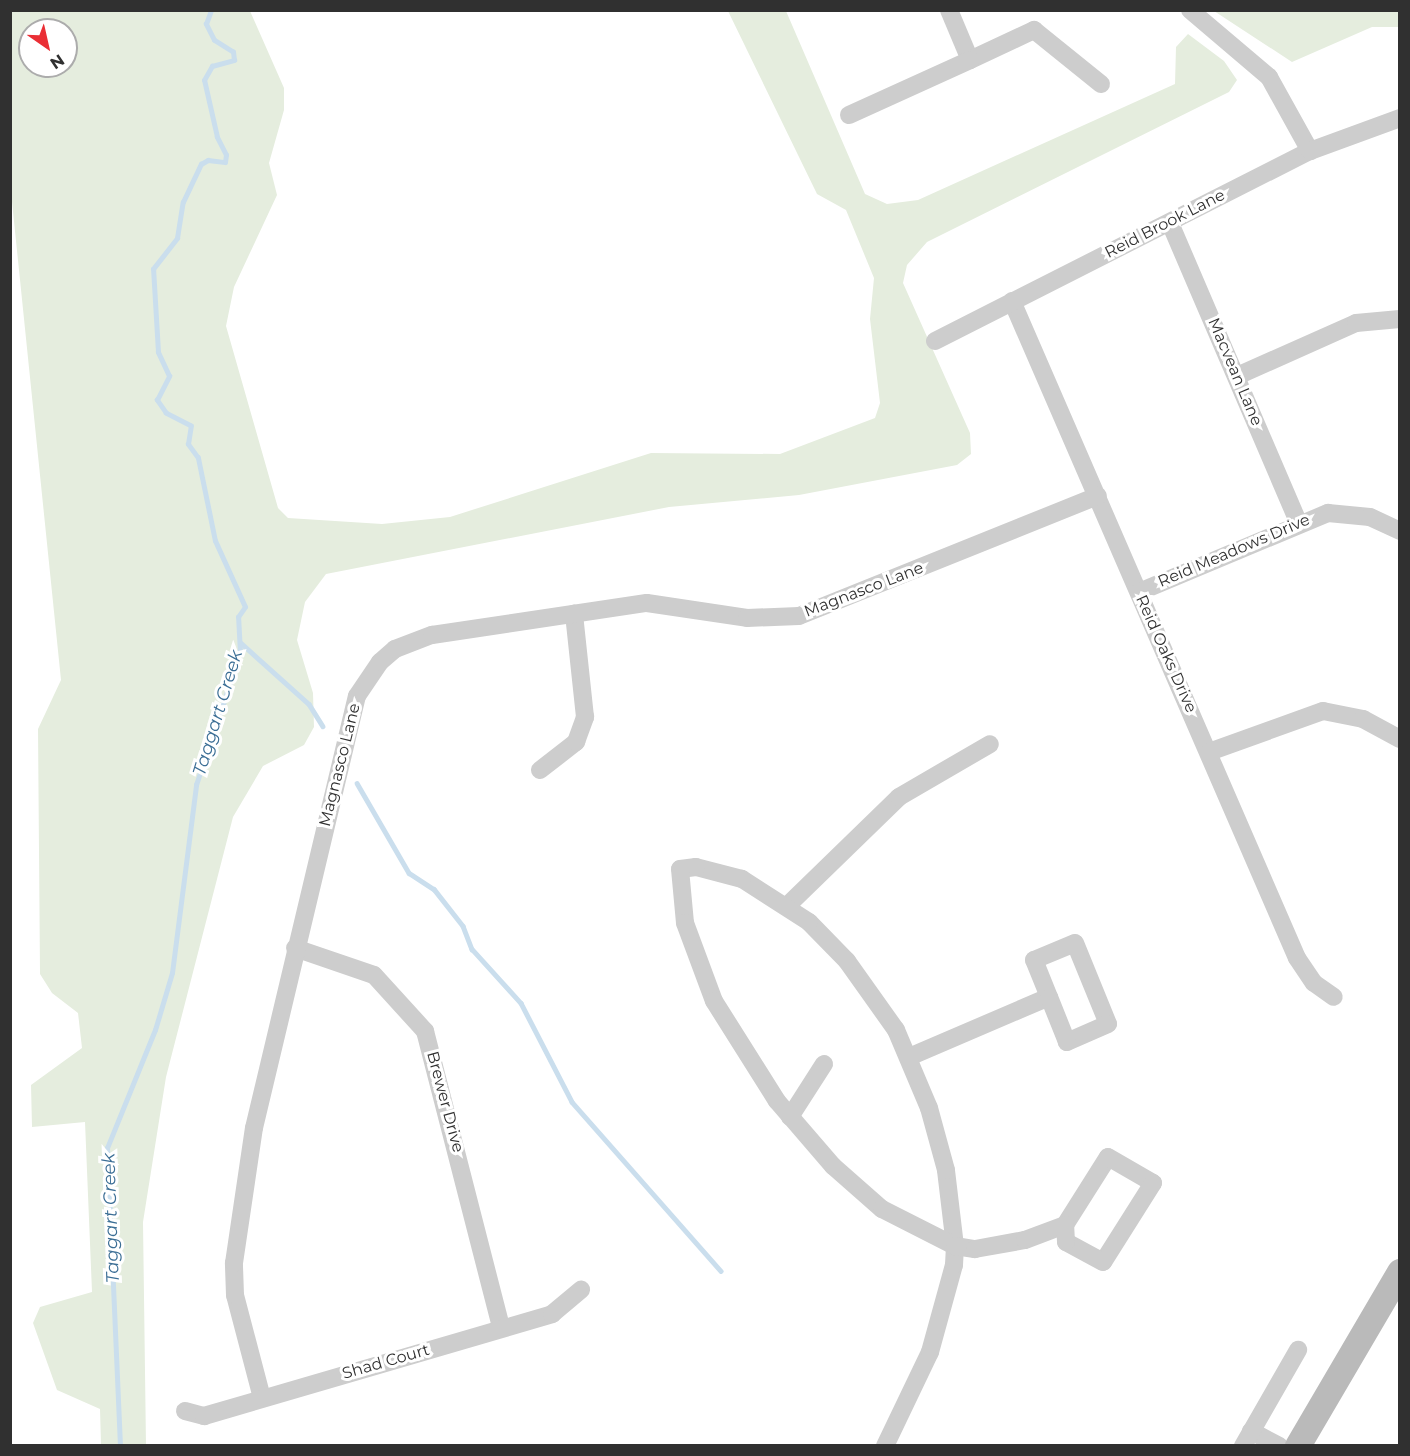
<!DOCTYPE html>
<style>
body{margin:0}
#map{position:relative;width:1410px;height:1456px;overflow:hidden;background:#fff;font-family:Montserrat,sans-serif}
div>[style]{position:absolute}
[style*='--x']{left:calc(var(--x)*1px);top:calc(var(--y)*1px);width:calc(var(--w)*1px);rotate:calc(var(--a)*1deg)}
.green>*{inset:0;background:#e5edde}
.stream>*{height:4.5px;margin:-2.25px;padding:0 2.25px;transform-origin:2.25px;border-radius:2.25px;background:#cadeed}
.street>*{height:18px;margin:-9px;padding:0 9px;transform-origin:9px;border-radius:9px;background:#cdcdcd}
.secondary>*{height:26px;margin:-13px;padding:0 13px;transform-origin:13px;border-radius:13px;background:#bababa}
span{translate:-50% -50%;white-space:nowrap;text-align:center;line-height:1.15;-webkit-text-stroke:6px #fff;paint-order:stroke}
.street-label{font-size:16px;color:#303030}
.water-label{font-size:18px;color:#3b6e95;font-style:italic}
.frame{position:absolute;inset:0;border:12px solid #303030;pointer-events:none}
.north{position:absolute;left:18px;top:18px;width:60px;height:60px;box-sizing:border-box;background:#fff;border:2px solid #acacac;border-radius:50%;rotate:146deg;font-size:16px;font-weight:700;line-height:24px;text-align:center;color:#303030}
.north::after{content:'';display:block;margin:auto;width:21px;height:27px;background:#ea2f35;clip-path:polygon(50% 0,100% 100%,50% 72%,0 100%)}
</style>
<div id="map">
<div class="green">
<i style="clip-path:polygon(evenodd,10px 11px,250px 11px,284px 88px,284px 110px,269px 163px,277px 195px,234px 287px,226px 326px,278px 508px,288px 518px,382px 524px,450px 517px,651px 453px,780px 454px,875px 418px,880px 403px,870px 319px,874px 278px,846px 210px,817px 194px,728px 11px,786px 11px,865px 194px,887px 204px,918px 200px,1175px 84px,1176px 47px,1188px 34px,1224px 61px,1237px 80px,1229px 92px,927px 242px,907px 265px,903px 283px,970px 433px,971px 454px,957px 465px,799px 495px,669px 507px,326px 574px,305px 602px,297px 640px,313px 693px,314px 727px,304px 745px,263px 766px,233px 817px,166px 1077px,143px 1222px,146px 1445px,101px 1445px,100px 1409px,57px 1390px,33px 1323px,40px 1307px,92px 1292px,85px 1122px,32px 1127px,31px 1085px,82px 1048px,78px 1013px,52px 993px,40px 974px,38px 729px,61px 680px,11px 192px,10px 11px,30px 30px,66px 30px,66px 66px,30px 66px,30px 30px)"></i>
<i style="clip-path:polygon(1214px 11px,1399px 11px,1399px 27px,1372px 27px,1292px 62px)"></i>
</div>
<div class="stream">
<i style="--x:241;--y:643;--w:91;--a:41.9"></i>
<i style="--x:309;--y:704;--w:26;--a:58"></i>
<i style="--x:357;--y:783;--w:104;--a:60"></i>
<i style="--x:409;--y:873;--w:30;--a:33"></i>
<i style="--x:434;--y:889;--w:47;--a:51.9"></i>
<i style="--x:463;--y:926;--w:25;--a:69"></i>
<i style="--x:472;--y:949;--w:73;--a:47.8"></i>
<i style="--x:521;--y:1003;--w:111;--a:62.7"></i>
<i style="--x:572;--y:1102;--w:225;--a:48.6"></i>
<i style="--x:120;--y:1446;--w:298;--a:-92.5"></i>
<i style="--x:107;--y:1148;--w:127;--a:-67.9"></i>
<i style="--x:155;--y:1030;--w:59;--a:-73.4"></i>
<i style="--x:172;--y:973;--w:190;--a:-82.7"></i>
<i style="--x:196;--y:785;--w:139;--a:-71.6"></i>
<i style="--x:240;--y:653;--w:36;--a:-93"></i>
<i style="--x:238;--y:617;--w:12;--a:-55"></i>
<i style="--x:245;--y:607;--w:72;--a:-114.4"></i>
<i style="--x:215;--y:541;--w:85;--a:-101.6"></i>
<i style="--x:198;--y:458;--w:17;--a:-126"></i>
<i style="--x:188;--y:444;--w:18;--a:-81"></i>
<i style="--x:191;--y:426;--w:28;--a:-153"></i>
<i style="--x:166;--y:413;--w:16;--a:-125"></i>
<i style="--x:157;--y:400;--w:27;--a:-63"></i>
<i style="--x:169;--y:376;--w:26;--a:-115"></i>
<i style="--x:158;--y:352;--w:83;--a:-93.4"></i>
<i style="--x:153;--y:269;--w:39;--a:-52"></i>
<i style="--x:177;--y:238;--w:36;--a:-81"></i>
<i style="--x:183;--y:202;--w:42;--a:-64.7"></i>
<i style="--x:201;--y:164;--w:8;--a:-30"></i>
<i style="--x:208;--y:160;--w:17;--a:7"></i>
<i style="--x:225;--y:162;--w:7;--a:-82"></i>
<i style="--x:226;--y:155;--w:20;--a:-117"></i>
<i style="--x:217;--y:137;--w:58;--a:-102.8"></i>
<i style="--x:204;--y:80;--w:16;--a:-60"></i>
<i style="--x:212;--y:66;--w:23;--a:-15"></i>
<i style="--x:234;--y:60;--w:8;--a:-97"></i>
<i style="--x:233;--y:52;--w:22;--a:-148"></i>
<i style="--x:214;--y:40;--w:18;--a:-117"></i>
<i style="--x:206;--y:24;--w:15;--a:-70"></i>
</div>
<div class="street">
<i style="--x:949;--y:10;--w:54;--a:67.2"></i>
<i style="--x:970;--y:60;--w:71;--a:-25.1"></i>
<i style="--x:1034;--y:30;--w:86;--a:38.9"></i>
<i style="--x:1190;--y:10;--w:104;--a:40.3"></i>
<i style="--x:1269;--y:77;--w:85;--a:61"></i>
<i style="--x:849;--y:115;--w:133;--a:-24.4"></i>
<i style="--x:1170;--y:223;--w:325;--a:66.8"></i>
<i style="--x:1012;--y:301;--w:716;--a:66.55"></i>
<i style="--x:1297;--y:958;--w:30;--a:56"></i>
<i style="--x:1314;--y:983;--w:24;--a:35"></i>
<i style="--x:935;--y:341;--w:420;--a:-26.9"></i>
<i style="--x:1310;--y:151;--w:96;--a:-20.1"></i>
<i style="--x:1237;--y:376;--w:130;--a:-24"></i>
<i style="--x:1356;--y:323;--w:44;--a:-5.2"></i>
<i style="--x:1139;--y:592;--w:205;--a:-22.7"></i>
<i style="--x:1328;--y:513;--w:42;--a:5.4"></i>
<i style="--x:1370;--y:517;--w:33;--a:25"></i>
<i style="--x:1209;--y:752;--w:121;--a:-19.8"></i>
<i style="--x:1323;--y:711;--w:41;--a:11.3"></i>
<i style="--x:1363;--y:719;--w:42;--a:28.4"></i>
<i style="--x:540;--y:770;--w:46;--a:-37.9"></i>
<i style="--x:576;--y:742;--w:27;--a:-70"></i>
<i style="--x:585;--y:717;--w:104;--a:-96.1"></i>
<i style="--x:788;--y:905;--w:155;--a:-44.2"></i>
<i style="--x:899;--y:797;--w:105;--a:-30.2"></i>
<i style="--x:295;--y:948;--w:83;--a:18.9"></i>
<i style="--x:374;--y:975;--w:76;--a:47.7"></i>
<i style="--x:425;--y:1031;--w:307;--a:75.6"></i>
<i style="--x:909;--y:1057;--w:152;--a:-23.2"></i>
<i style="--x:1049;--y:997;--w:40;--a:-112"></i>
<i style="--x:1034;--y:960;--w:44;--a:-22.5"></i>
<i style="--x:1075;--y:943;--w:87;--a:67.8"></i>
<i style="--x:1108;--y:1024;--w:45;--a:156.3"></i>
<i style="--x:1067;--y:1042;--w:48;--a:-111.8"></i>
<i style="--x:790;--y:1117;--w:63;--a:-57.3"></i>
<i style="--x:262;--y:1398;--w:106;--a:-104.7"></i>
<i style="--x:235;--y:1295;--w:32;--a:-92"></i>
<i style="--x:234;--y:1263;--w:136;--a:-81.6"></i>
<i style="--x:254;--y:1128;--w:444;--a:-76.6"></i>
<i style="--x:357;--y:696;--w:41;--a:-55.9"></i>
<i style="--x:380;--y:662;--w:20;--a:-41"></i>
<i style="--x:395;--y:649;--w:40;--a:-21"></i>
<i style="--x:432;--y:635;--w:217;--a:-8.5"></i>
<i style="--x:647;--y:603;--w:101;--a:8.5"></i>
<i style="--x:747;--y:618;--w:52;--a:-2.2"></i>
<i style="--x:799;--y:616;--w:322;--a:-21.9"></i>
<i style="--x:185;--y:1411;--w:20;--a:15"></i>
<i style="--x:204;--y:1416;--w:363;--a:-16.3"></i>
<i style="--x:552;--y:1314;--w:38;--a:-40"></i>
<i style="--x:1251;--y:1431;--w:32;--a:28"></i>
<i style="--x:885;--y:1446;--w:104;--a:-64.4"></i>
<i style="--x:930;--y:1352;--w:90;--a:-74.6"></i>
<i style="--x:954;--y:1265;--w:19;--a:-87"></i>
<i style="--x:955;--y:1246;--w:77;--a:-96.8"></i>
<i style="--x:946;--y:1170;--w:64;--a:-105.3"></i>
<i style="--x:929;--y:1108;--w:85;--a:-112.9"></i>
<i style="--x:896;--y:1030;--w:85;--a:-125.4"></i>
<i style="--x:847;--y:961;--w:54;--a:-134.3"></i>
<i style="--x:809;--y:922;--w:80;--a:-147.3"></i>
<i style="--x:742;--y:879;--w:48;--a:-165.4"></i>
<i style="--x:696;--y:867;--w:16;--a:173"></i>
<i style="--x:680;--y:869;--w:54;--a:84.7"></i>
<i style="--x:685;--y:923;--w:83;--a:69.6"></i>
<i style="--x:714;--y:1001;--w:118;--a:57.8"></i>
<i style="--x:777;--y:1101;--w:86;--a:49.3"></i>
<i style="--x:833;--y:1166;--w:65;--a:41.3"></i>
<i style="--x:882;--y:1209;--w:82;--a:26.9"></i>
<i style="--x:955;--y:1246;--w:20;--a:9"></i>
<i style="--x:975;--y:1249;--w:51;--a:-10.2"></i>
<i style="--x:1025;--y:1240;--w:43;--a:-20.6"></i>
<i style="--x:1065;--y:1225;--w:80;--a:-57.7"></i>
<i style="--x:1108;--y:1157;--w:52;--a:30"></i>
<i style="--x:1153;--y:1183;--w:93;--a:122.3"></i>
<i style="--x:1103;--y:1262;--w:42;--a:-151.6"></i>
<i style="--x:1066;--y:1242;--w:17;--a:-93"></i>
<i style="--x:1243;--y:1446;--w:111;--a:-60.2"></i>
</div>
<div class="secondary">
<i style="--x:1298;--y:1446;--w:202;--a:-59.6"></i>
</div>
<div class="street-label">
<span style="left:1165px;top:224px;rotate:-27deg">Reid Brook Lane</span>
<span style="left:1235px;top:372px;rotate:67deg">Macvean Lane</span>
<span style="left:1234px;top:551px;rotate:-23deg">Reid Meadows Drive</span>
<span style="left:864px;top:590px;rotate:-21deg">Magnasco Lane</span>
<span style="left:1166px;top:654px;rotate:66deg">Reid Oaks Drive</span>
<span style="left:340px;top:765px;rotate:-76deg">Magnasco Lane</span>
<span style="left:445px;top:1102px;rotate:75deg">Brewer Drive</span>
<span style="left:386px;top:1362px;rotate:-16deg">Shad Court</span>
</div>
<div class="water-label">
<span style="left:218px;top:713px;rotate:-73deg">Taggart Creek</span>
<span style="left:111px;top:1218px;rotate:-92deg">Taggart Creek</span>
</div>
<div class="frame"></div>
<div class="north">N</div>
</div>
